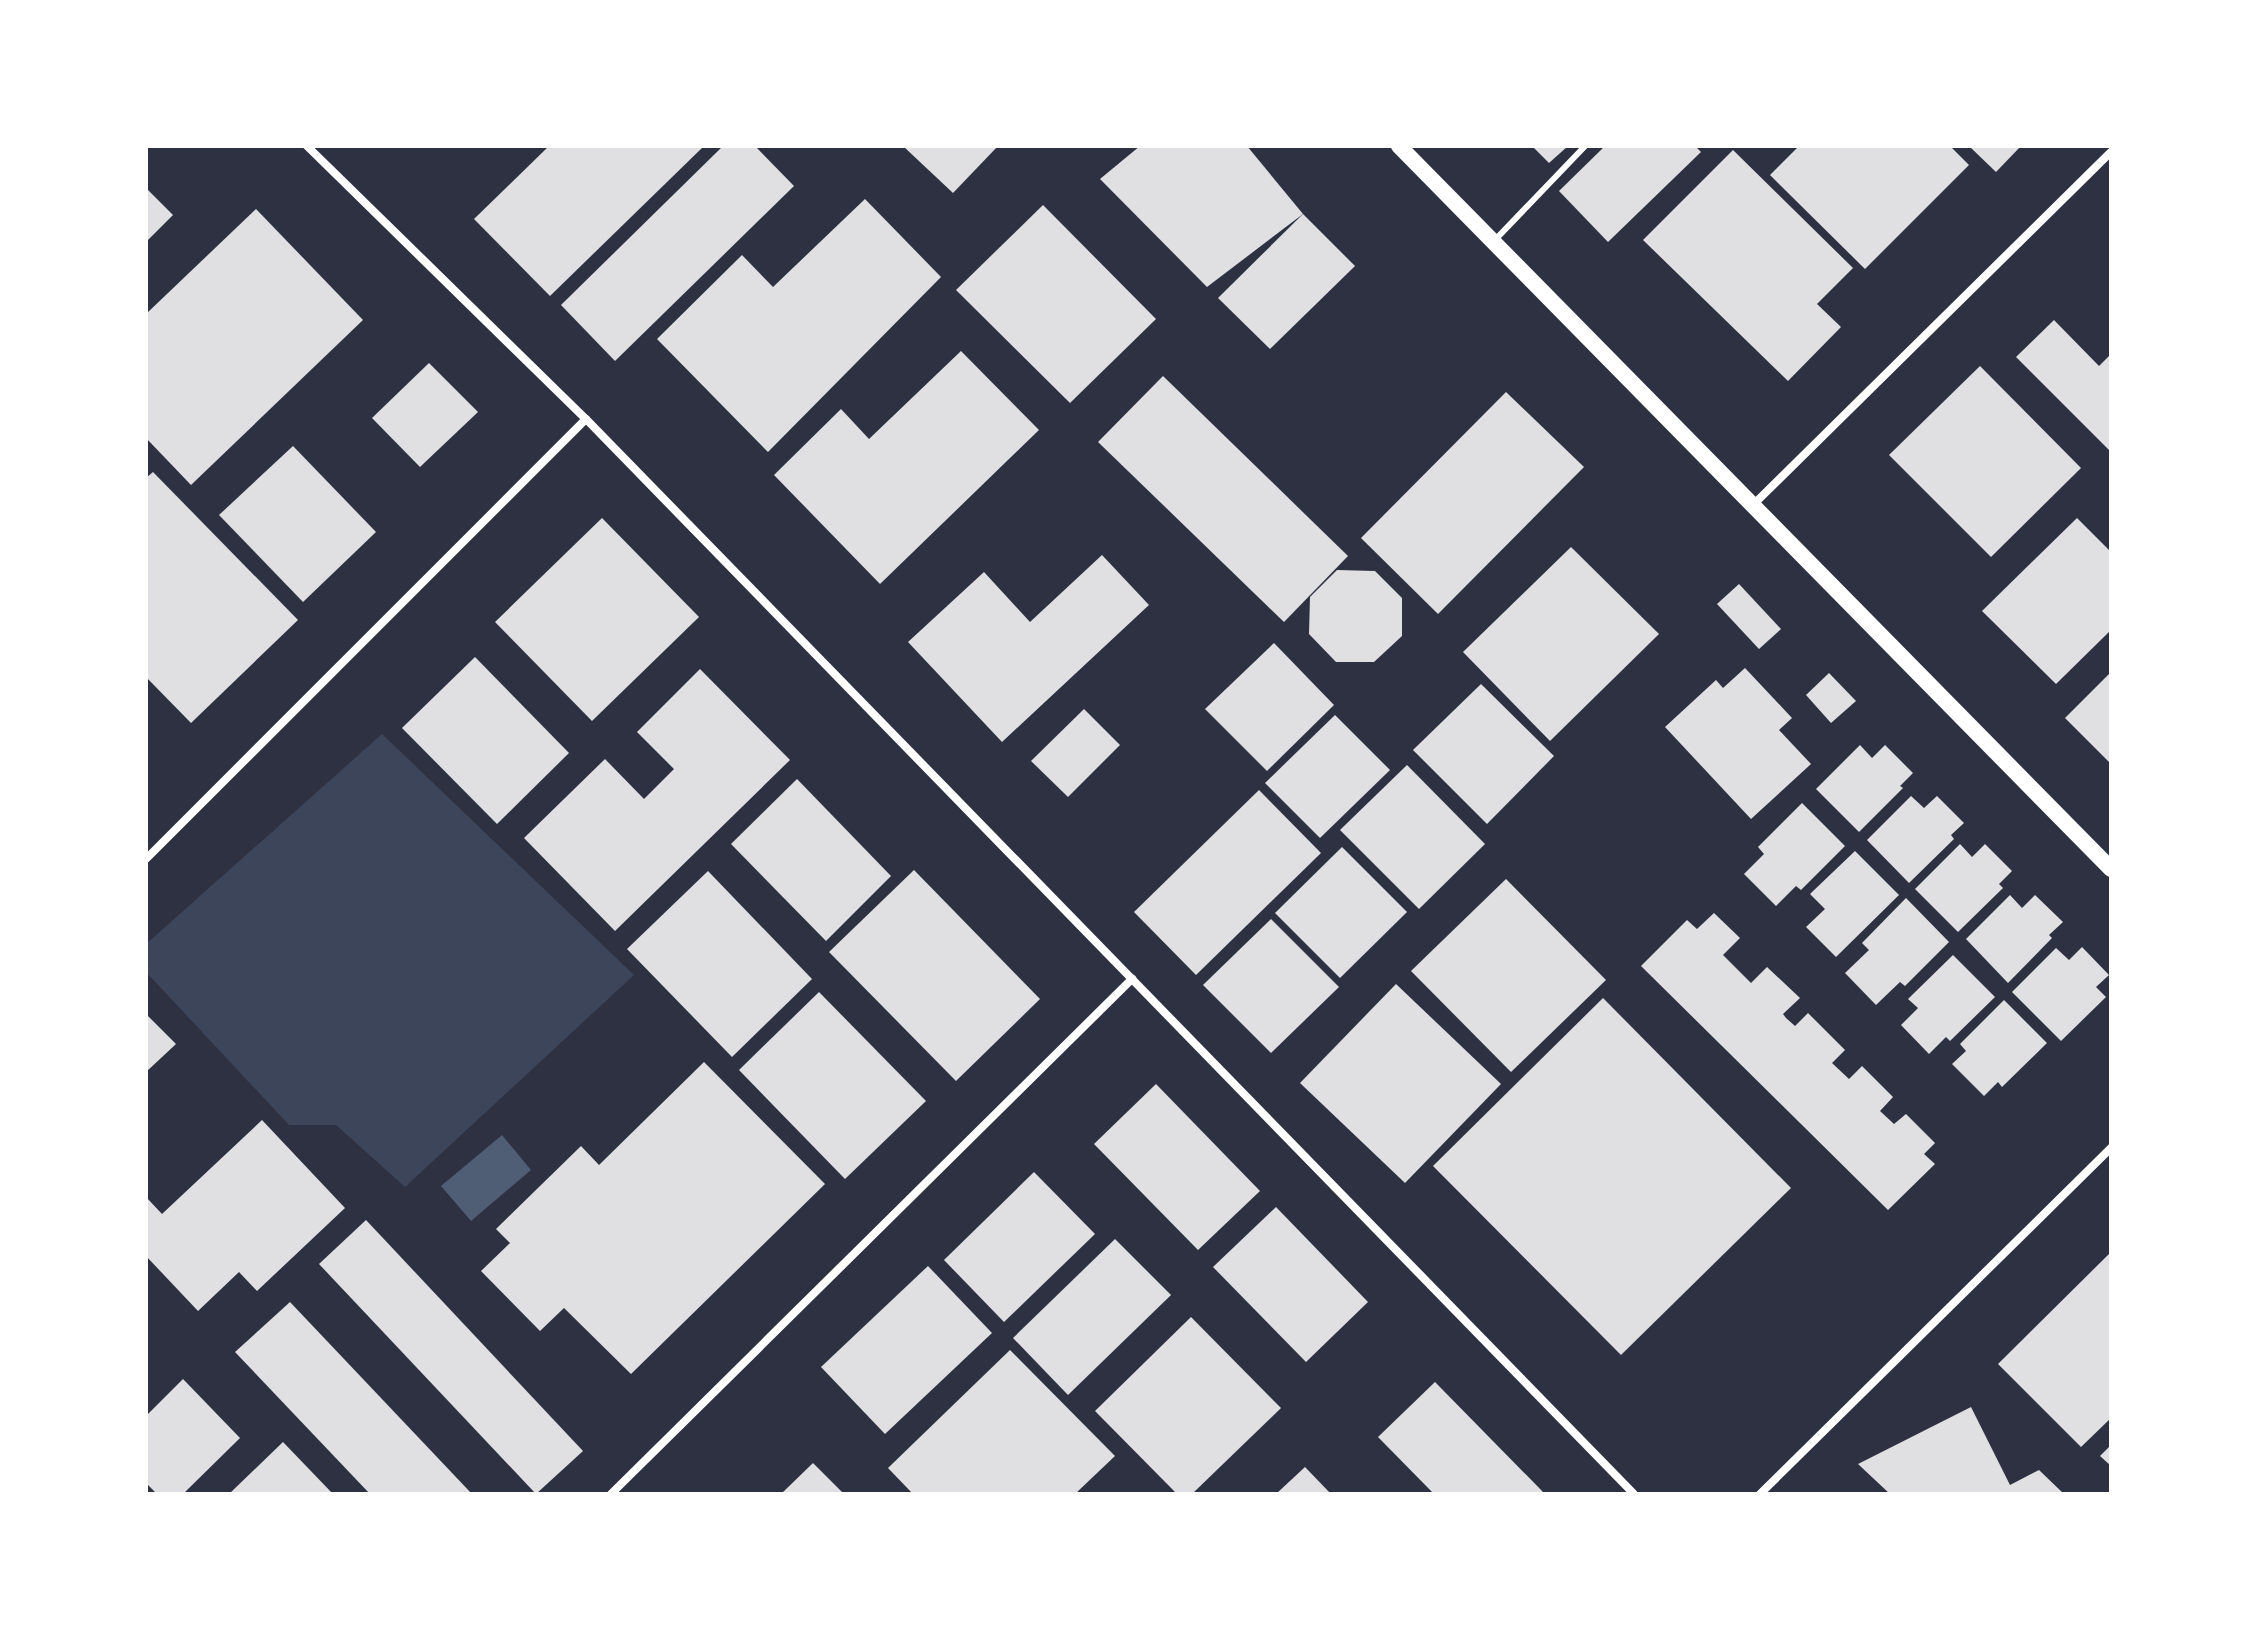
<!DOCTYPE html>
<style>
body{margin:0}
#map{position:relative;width:2257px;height:1640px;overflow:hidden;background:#2d3142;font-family:"Libre Baskerville",serif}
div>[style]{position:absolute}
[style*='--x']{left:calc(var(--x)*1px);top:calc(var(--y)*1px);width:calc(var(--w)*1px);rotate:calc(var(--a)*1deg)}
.green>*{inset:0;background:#3c4559}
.water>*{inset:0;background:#4f5d75}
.building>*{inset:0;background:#e0e0e3}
.service>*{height:6px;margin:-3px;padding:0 3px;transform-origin:3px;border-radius:3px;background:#fff}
.minor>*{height:8px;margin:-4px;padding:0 4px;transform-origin:4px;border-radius:4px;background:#fff}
.secondary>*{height:16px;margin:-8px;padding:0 8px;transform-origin:8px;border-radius:8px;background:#fff}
span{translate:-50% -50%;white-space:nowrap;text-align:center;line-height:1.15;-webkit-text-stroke:7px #fff;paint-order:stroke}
.frame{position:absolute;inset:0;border:148px solid #fff;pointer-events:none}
</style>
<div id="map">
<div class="green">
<i style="clip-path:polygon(382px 734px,634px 975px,405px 1187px,336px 1125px,289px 1125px,146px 972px,146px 944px)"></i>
</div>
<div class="water">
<i style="clip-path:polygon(502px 1135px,531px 1170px,471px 1221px,441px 1186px)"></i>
</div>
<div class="building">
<i style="clip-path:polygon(549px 146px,704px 146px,550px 296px,474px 219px)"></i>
<i style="clip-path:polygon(723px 146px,755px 146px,794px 186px,615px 361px,561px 305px)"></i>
<i style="clip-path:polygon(903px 146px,998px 146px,953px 193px)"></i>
<i style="clip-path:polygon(1140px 146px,1247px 146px,1303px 214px,1207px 287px,1100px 179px)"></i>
<i style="clip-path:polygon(1532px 146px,1568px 146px,1549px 163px)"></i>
<i style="clip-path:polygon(1605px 146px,1695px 146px,1701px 152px,1608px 242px,1559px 191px)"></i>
<i style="clip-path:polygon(1799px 146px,1950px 146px,1969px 165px,1865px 269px,1770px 175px)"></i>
<i style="clip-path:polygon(1969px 146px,2021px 146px,1996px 172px)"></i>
<i style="clip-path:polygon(1733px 150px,1853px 268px,1817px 304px,1841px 327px,1788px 381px,1643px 240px)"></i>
<i style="clip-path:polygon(146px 188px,173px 215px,146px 242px)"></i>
<i style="clip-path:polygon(865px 199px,941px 277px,768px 452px,657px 339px,742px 255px,773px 287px)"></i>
<i style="clip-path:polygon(1043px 205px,1156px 319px,1070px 403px,956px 290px)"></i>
<i style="clip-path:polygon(256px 209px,363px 320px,191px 485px,146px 438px,146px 314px)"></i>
<i style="clip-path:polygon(1303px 214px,1355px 266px,1270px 349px,1218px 298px)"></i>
<i style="clip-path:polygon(2054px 320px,2099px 366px,2111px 354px,2111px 452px,2016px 357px)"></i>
<i style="clip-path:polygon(961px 351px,1039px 430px,880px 584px,774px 475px,841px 409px,869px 439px)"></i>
<i style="clip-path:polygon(429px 363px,478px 412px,420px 467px,372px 418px)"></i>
<i style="clip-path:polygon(1980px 366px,2081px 468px,1991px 557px,1889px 455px)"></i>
<i style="clip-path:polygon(1163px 376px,1348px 556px,1284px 622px,1098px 442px)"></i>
<i style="clip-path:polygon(1506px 392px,1584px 467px,1438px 614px,1361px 538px)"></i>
<i style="clip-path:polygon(293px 446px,376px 532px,303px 602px,219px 515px)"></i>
<i style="clip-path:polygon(153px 472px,298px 620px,191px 723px,146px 677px,146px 478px)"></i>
<i style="clip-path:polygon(602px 518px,699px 617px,592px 721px,495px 622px)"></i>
<i style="clip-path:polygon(2077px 518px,2111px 552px,2111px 630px,2056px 684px,1982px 611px)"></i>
<i style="clip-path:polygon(1571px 547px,1659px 634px,1550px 741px,1463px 652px)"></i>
<i style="clip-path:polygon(1102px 555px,1149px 605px,1002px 742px,908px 642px,984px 572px,1030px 622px)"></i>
<i style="clip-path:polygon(1337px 570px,1375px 571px,1402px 598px,1402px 636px,1374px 662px,1336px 662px,1309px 634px,1310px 597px)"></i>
<i style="clip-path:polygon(1739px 584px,1781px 629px,1759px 649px,1717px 604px)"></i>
<i style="clip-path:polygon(1274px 643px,1334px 705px,1267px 771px,1205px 709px)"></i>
<i style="clip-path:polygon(475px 657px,569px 753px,497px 824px,402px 728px)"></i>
<i style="clip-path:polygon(1745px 668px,1792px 718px,1779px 730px,1811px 764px,1751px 819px,1665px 727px,1716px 680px,1723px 688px)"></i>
<i style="clip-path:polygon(700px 669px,790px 760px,615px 931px,524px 838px,605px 759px,644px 799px,674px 769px,637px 732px)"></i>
<i style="clip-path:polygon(2111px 672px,2111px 764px,2065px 718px)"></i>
<i style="clip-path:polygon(1829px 673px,1856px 701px,1831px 723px,1806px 695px)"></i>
<i style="clip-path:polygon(1481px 684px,1554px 756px,1487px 824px,1413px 750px)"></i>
<i style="clip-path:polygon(1084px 709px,1120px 745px,1068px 797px,1031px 761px)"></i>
<i style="clip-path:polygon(1335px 715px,1390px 770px,1320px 838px,1265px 783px)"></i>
<i style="clip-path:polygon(1860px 745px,1872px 758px,1885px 745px,1913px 773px,1900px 786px,1903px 788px,1859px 832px,1816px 789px)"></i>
<i style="clip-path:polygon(1407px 765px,1485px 844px,1419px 909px,1340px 830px)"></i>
<i style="clip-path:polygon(797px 779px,891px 876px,826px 941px,731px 844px)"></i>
<i style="clip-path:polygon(1259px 790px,1321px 853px,1196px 975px,1134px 912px)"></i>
<i style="clip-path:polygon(1911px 796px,1924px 808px,1937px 796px,1964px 823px,1951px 835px,1954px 839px,1909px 883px,1867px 840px)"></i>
<i style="clip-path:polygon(1802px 803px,1845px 846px,1801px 890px,1796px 886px,1776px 906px,1744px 874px,1764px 854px,1758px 847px)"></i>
<i style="clip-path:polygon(1960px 844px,1972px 857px,1985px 844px,2012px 871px,1999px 884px,2003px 888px,1958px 932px,1915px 889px)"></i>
<i style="clip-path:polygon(1342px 847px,1407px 912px,1340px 978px,1275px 913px)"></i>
<i style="clip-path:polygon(1855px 851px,1899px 895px,1836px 957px,1806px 927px,1825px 909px,1810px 894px)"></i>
<i style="clip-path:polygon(914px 870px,1040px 999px,956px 1081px,829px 952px)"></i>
<i style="clip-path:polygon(708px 871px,812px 979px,732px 1057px,627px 949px)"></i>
<i style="clip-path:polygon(1506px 879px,1606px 980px,1511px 1072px,1411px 971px)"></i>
<i style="clip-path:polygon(2010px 895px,2022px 908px,2035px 895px,2063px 922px,2049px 935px,2052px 938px,2008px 983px,1966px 939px)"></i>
<i style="clip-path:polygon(1906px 898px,1949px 942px,1905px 986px,1900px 982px,1876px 1005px,1845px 973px,1869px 950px,1862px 943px)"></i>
<i style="clip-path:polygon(1714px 913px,1740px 938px,1723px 955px,1751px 983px,1767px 967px,1800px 998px,1783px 1014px,1786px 1018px,1795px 1026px,1808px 1013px,1845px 1050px,1832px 1063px,1849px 1079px,1862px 1066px,1893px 1097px,1880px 1111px,1894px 1124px,1906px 1114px,1935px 1143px,1924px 1154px,1935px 1164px,1888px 1210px,1641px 966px,1687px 920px,1697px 929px)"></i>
<i style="clip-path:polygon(1271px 919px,1339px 987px,1271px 1053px,1203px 985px)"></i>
<i style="clip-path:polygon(2082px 947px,2109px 975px,2096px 987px,2106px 997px,2061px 1041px,2012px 992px,2056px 948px,2069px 960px)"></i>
<i style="clip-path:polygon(1953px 955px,1995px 997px,1950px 1041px,1946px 1037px,1929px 1054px,1901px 1025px,1918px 1008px,1908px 999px)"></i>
<i style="clip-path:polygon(1396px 984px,1501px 1084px,1405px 1183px,1300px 1083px)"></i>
<i style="clip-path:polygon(819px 992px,926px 1101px,845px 1179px,739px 1070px)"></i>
<i style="clip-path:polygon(1603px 998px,1791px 1188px,1621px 1355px,1433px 1166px)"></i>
<i style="clip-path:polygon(2004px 1000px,2047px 1043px,2002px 1087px,1998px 1082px,1984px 1096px,1952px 1064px,1966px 1051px,1960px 1044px)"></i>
<i style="clip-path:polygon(146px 1014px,176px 1044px,146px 1072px)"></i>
<i style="clip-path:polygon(704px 1062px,825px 1184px,631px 1374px,564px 1308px,540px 1331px,481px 1271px,510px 1243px,496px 1229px,581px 1146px,599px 1165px)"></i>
<i style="clip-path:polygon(1156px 1084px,1260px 1191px,1198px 1250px,1094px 1144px)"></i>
<i style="clip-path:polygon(262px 1120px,345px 1208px,257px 1291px,239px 1272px,198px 1311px,146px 1256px,146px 1197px,162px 1214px)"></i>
<i style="clip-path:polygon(1034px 1172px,1095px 1234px,1004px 1322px,944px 1260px)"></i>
<i style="clip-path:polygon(1276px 1207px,1368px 1302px,1306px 1362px,1213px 1267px)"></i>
<i style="clip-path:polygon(366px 1220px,583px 1451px,536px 1494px,319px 1264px)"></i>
<i style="clip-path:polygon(1115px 1239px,1171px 1295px,1068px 1395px,1013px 1338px)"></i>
<i style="clip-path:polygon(2111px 1252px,2111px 1418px,2081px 1447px,1998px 1364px)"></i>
<i style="clip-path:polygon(928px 1266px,992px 1333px,885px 1434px,821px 1367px)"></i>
<i style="clip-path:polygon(290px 1302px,472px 1494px,370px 1494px,235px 1352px)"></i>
<i style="clip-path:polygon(1191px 1317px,1281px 1408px,1192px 1494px,1177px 1494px,1095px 1411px)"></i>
<i style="clip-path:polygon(1010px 1350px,1115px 1456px,1075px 1494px,913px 1494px,888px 1468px)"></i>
<i style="clip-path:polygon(183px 1379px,240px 1438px,183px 1494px,157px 1494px,146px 1483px,146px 1416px)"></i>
<i style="clip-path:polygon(1435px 1382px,1545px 1494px,1434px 1494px,1378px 1437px)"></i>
<i style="clip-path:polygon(1971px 1407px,2010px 1485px,2039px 1470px,2064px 1494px,1890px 1494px,1858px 1464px)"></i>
<i style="clip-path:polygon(283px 1442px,333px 1494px,229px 1494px)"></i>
<i style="clip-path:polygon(2111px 1445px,2111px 1466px,2100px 1456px)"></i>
<i style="clip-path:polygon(813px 1463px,844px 1494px,781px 1494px)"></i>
<i style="clip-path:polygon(1305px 1467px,1331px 1494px,1276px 1494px)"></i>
</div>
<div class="service">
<i style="--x:1494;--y:241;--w:132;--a:-46.2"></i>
</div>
<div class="minor">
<i style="--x:307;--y:146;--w:390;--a:44.4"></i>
<i style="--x:586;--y:419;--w:1501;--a:45.73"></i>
<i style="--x:1754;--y:504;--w:501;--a:-44.6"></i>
<i style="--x:146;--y:859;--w:622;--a:-45"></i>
<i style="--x:611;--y:1494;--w:733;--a:-44.67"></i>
<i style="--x:1760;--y:1494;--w:493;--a:-44.6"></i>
</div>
<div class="secondary">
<i style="--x:1399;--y:146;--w:1015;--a:45.44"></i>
</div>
<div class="frame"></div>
</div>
